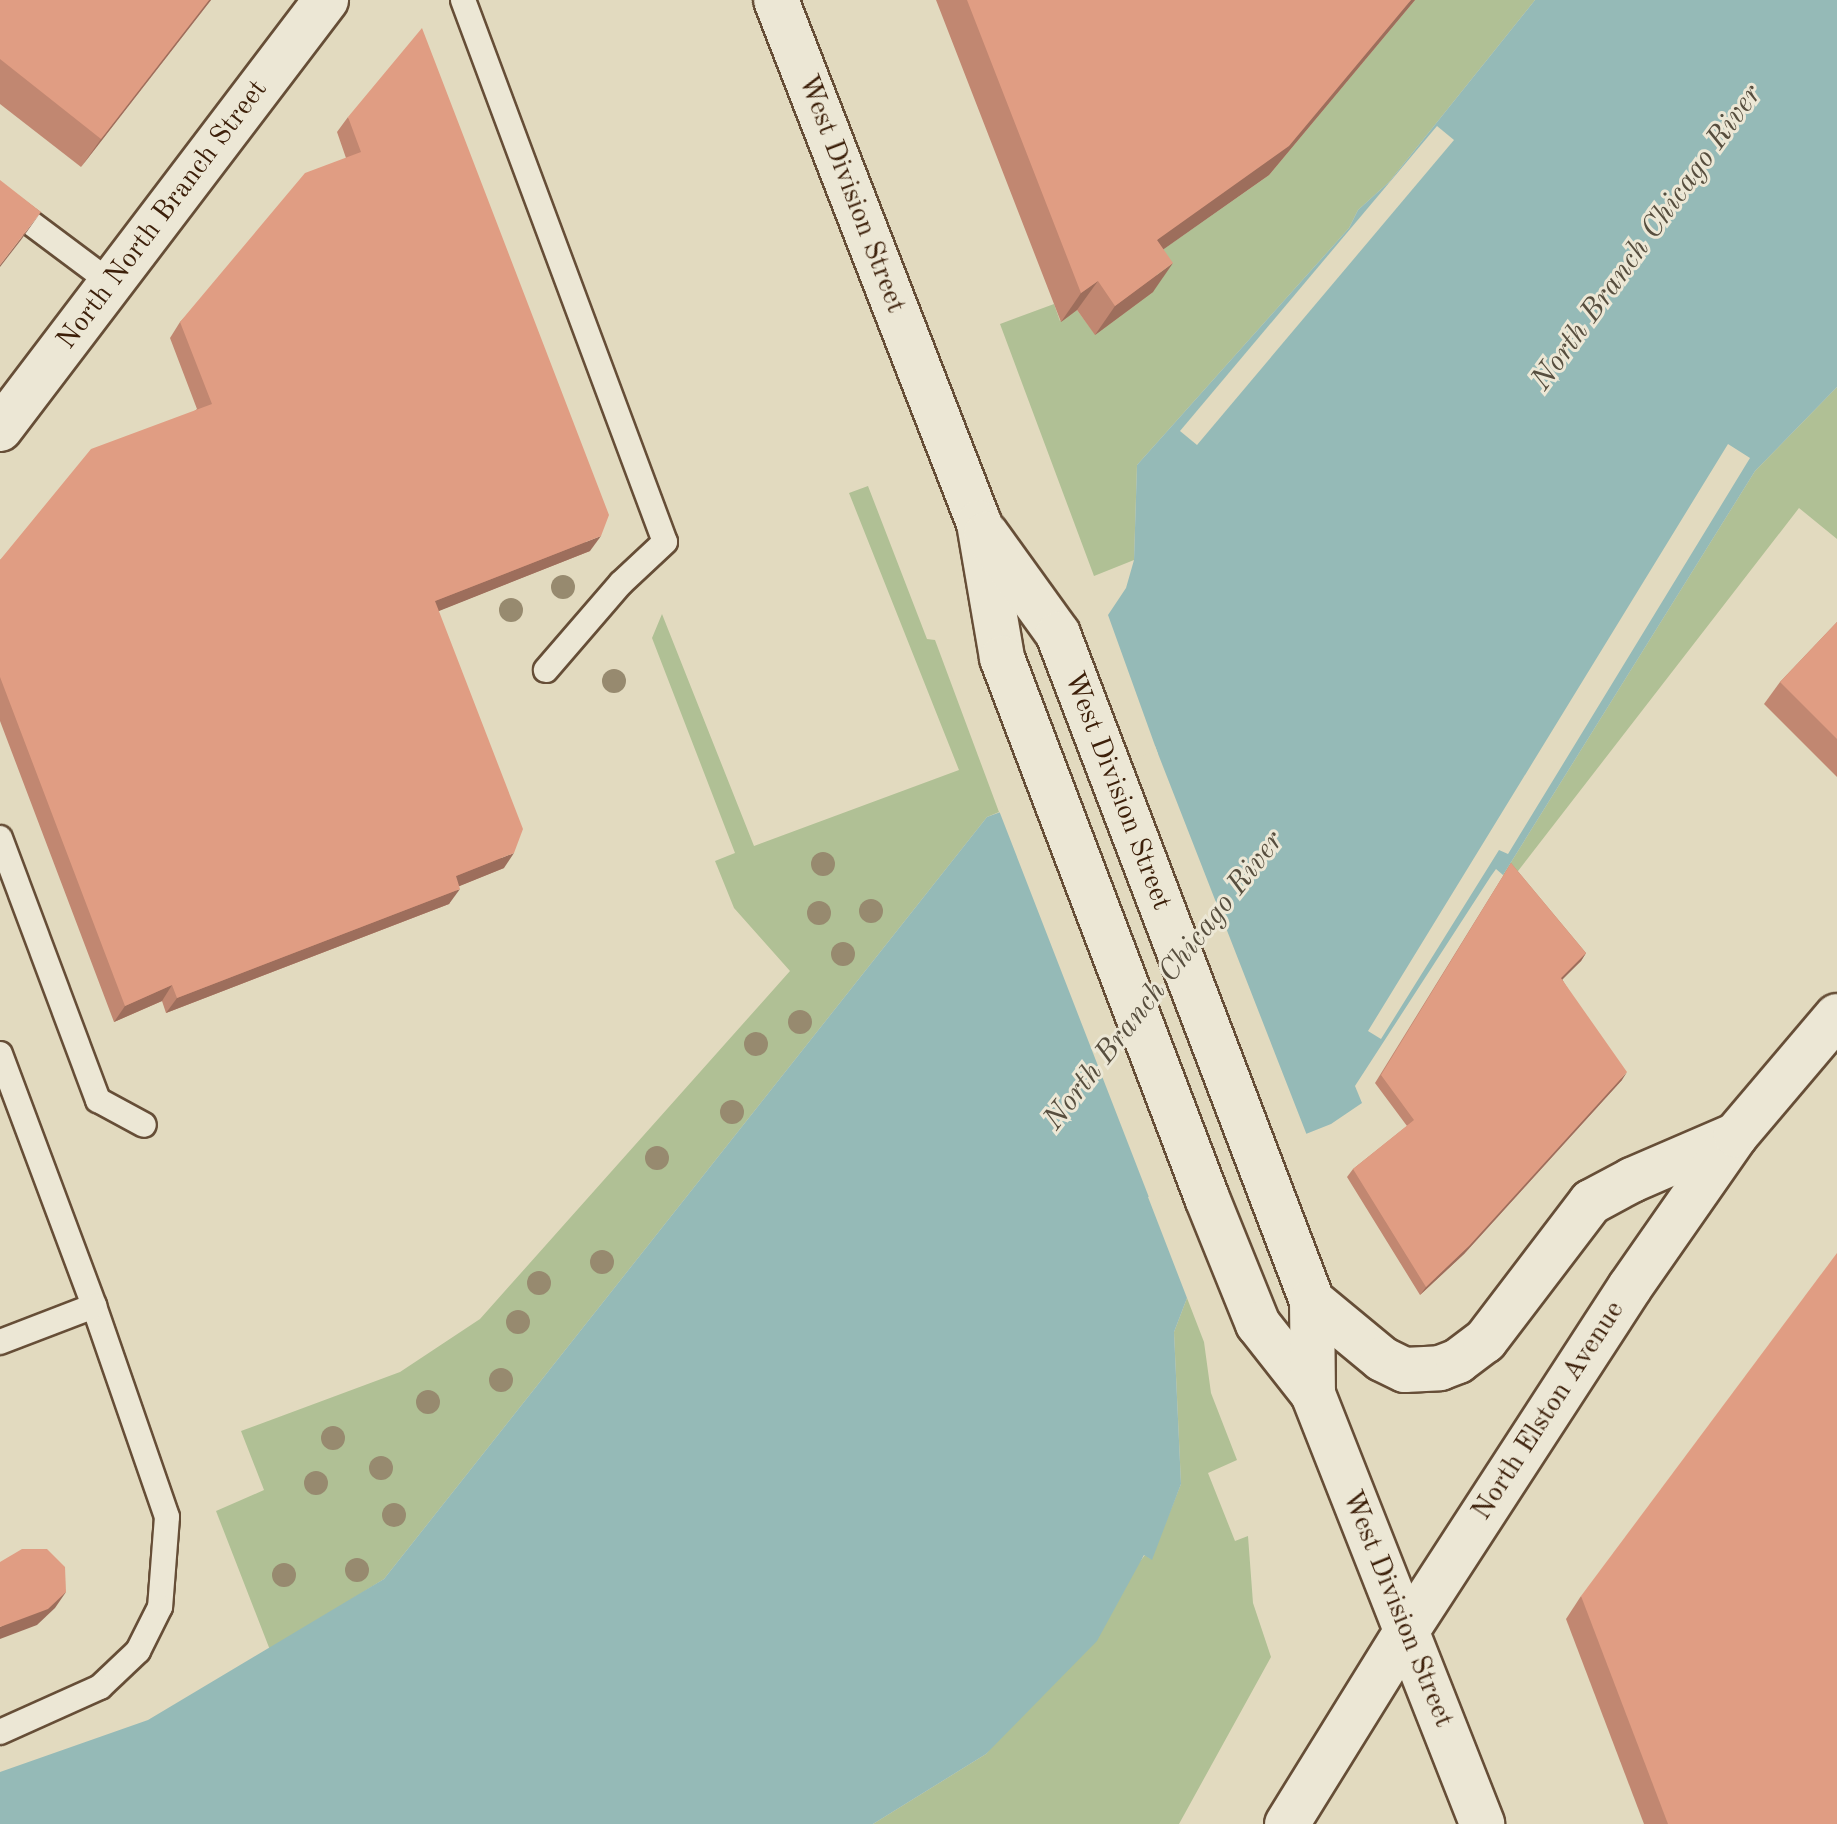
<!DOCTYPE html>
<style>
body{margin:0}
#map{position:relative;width:1837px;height:1824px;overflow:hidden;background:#e2dabf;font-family:"Old Standard TT",serif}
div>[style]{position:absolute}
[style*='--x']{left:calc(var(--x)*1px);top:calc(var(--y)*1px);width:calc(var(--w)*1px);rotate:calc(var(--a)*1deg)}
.green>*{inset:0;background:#b0c095}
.water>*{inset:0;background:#95bab7}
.pier>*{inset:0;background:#e2dabf}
.roads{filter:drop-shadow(2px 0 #664e37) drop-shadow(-2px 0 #664e37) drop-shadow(0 2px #664e37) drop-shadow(0 -2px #664e37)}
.service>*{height:24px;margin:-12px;padding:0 12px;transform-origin:12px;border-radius:12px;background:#ece7d5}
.minor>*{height:44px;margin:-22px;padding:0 22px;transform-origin:22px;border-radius:22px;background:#ece7d5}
.secondary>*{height:44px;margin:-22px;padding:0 22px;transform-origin:22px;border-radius:22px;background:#ece7d5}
.trees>*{width:24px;height:24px;margin:-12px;border-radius:50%;background:#978a6f}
.wall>*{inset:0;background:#c18771}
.shaded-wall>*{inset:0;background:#9d6e5c}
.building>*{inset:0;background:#e09d83}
span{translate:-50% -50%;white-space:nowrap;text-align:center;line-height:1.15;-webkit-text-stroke:6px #ece7d5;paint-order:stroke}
.street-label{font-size:28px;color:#3d200a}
.water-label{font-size:30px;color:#574e3e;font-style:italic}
</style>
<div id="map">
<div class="green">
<i style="clip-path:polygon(1415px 0,1535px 0,1389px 182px,1358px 210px,1349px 228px,1137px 465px,1134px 560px,1094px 576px,1000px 324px,1054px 304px,1060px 321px,1077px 310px,1095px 334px,1155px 255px,1269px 175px)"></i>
<i style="clip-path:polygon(1837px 387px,1837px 539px,1799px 508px,1511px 880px,1503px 875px,1755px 471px)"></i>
<i style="clip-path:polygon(868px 486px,927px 639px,935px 640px,999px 812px,987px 817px,384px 1579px,270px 1650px,216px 1511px,264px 1490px,241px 1431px,400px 1372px,480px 1319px,790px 971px,734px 908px,715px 861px,735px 853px,652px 638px,662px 614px,754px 846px,959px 770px,849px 493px)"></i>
<i style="clip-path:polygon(1187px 1298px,1204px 1342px,1211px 1393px,1237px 1460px,1208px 1473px,1235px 1541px,1248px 1536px,1253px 1603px,1271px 1657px,1179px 1824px,873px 1824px,986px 1754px,1145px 1555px,1151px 1559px,1181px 1484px,1174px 1332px)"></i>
</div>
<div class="water">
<i style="clip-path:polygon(1535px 0,1837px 0,1837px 387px,1755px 471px,1503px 875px,1496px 869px,1491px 876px,1355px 1086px,1362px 1103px,1331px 1124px,1148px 1197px,1187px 1298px,1174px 1332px,1181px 1484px,1152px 1560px,1144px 1555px,1097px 1641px,986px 1754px,873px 1824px,0 1824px,0 1772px,148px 1720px,384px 1579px,987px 817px,1158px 754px,1108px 615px,1126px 588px,1134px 560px,1137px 465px,1349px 228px,1358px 210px,1389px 182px)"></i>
</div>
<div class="pier">
<i style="clip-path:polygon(1437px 126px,1454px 140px,1197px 445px,1180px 431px)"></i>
<i style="clip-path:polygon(1728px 444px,1750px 458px,1508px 854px,1499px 850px,1381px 1039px,1368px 1031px)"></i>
<i style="clip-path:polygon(1155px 746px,1308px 1138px,1153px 1199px,1160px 1216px,1157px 1218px,998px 808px,1153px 752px,1151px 748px)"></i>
</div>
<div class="roads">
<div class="service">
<i style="--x:463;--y:0;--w:578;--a:69.56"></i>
<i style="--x:665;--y:542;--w:60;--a:137"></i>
<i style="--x:621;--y:583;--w:115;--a:130.8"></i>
<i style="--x:0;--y:200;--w:139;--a:36.8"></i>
<i style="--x:0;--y:838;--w:280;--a:69.5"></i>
<i style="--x:98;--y:1100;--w:52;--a:28.5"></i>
<i style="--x:0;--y:1054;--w:269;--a:69.5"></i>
<i style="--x:94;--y:1306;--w:223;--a:70.9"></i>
<i style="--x:167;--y:1517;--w:90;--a:94.4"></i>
<i style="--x:160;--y:1607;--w:49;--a:116.6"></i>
<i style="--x:138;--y:1651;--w:52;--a:136.5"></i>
<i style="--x:100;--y:1687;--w:110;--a:155.8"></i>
<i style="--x:0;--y:1342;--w:101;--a:-21"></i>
</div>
<div class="minor">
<i style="--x:0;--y:429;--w:539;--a:-52.77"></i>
</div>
<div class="secondary">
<i style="--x:776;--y:0;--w:561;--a:68.79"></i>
<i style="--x:979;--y:523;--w:137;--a:80.3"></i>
<i style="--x:1002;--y:658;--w:578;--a:69.21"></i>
<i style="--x:1207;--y:1198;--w:136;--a:68"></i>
<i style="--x:1258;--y:1324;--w:89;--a:51.8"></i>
<i style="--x:1313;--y:1394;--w:462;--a:68.5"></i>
<i style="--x:986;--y:534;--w:123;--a:54.2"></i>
<i style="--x:1058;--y:634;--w:714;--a:69.15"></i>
<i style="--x:1312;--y:1301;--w:93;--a:89.4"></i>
<i style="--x:1312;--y:1301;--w:91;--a:39.6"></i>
<i style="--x:1382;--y:1359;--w:25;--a:26"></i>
<i style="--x:1405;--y:1370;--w:35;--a:-3"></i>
<i style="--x:1440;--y:1368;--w:19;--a:-21"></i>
<i style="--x:1458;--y:1361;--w:34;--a:-37"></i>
<i style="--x:1485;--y:1341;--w:175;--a:-52.7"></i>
<i style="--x:1591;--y:1202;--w:47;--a:-28.2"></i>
<i style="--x:1632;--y:1180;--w:113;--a:-23.4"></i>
<i style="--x:1287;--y:1824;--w:226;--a:-58.2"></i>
<i style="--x:1406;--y:1632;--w:411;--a:-57"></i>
<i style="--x:1630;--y:1287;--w:185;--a:-55.1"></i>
<i style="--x:1736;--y:1135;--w:156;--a:-49.7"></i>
</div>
</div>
<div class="trees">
<i style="left:563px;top:587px"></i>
<i style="left:511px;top:610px"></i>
<i style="left:614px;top:681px"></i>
<i style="left:823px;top:864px"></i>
<i style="left:871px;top:911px"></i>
<i style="left:819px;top:913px"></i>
<i style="left:843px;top:954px"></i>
<i style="left:800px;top:1022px"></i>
<i style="left:756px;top:1044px"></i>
<i style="left:732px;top:1112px"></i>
<i style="left:657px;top:1158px"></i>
<i style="left:602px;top:1262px"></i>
<i style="left:539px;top:1283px"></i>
<i style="left:518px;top:1322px"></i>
<i style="left:501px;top:1380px"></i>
<i style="left:428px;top:1402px"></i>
<i style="left:333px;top:1438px"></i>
<i style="left:381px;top:1468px"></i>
<i style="left:316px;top:1483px"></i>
<i style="left:394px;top:1515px"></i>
<i style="left:357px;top:1570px"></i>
<i style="left:284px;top:1575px"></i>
</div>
<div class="wall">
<i style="clip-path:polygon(0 0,211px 0,81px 167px,0 104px)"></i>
<i style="clip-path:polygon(936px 0,1415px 0,1269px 175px,1163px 249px,1153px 292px,1095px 335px,1077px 310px,1061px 322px)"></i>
<i style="clip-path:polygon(348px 117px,590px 551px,438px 611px,504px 868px,459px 886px,449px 904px,166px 1013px,162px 1001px,114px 1022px,0 721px,0 560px,197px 409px,170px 338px,180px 322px,346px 158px,337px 132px)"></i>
<i style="clip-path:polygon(1837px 622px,1837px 777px,1764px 704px,1780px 682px)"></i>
<i style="clip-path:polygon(1511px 863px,1586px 953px,1581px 961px,1562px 979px,1622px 1080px,1464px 1254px,1420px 1295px,1347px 1177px,1353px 1169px,1407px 1126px,1375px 1083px)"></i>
<i style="clip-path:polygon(1581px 1596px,1837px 1824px,1644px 1824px,1566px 1619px)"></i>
</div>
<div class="shaded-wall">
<i style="clip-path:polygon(209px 0,211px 0,81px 167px,101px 139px)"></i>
<i style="clip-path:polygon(1411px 0,1415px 0,1269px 175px,1137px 268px,1157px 240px)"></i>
<i style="clip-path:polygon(41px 212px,21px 240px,0 267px,0 265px)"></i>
<i style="clip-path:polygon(1173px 263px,1153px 292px,1095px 335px,1115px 306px)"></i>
<i style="clip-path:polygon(1098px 281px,1077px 310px,1061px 322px,1081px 293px)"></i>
<i style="clip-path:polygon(601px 536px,590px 551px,424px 617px,435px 601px)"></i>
<i style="clip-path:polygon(514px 853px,504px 868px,445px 892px,456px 876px)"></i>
<i style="clip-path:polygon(460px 889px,449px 904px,166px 1013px,177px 998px)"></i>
<i style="clip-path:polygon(1586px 953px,1581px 961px,1556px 986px,1561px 978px)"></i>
<i style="clip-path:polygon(172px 985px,162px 1001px,114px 1022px,125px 1006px)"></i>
<i style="clip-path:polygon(1627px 1072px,1622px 1080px,1464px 1254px,1420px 1295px,1426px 1287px)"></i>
<i style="clip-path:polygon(66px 1592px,55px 1608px,37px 1625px,0 1639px,0 1627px)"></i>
</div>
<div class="building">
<i style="clip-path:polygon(0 0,209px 0,101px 139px,0 59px)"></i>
<i style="clip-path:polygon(967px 0,1411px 0,1289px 146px,1157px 240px,1173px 263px,1115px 306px,1098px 281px,1081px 293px)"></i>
<i style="clip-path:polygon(422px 28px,609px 515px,601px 536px,435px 601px,523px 829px,514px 853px,456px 876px,460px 889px,177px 998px,172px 985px,125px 1006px,0 677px,0 560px,91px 449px,212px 404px,180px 322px,305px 173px,361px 152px,348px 117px)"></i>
<i style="clip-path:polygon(0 180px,41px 212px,0 265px)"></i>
<i style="clip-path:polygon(1837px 622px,1837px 739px,1780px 682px)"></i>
<i style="clip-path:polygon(1511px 863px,1586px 953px,1561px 978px,1627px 1072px,1469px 1246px,1426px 1287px,1353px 1169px,1414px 1120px,1381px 1075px)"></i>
<i style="clip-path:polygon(1837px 1253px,1837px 1824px,1668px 1824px,1581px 1596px)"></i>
<i style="clip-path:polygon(22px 1549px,47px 1549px,65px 1567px,66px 1592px,48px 1609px,0 1627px,0 1562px)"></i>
</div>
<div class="street-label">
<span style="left:851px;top:194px;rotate:69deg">West Division Street</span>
<span style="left:163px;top:215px;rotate:-53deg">North North Branch Street</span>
<span style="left:1117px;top:791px;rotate:69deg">West Division Street</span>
<span style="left:1549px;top:1411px;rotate:-57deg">North Elston Avenue</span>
<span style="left:1397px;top:1609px;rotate:68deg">West Division Street</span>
</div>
<div class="water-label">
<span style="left:1647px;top:238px;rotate:-54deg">North Branch Chicago River</span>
<span style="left:1164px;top:981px;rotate:-52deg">North Branch Chicago River</span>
</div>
</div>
